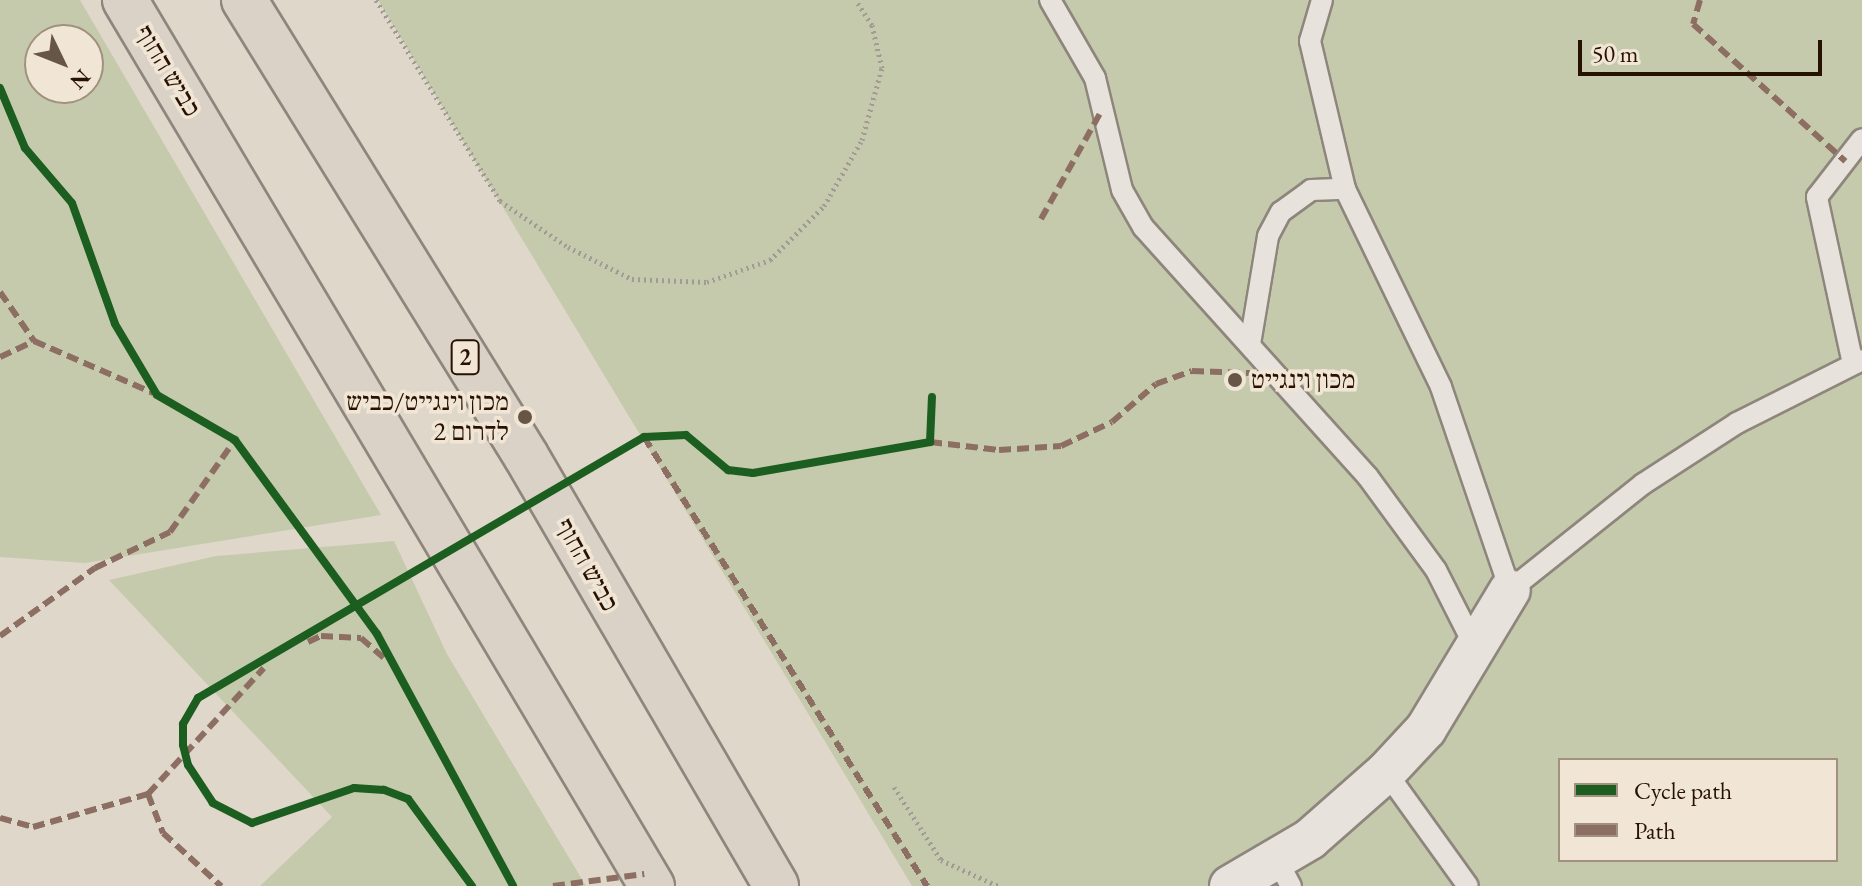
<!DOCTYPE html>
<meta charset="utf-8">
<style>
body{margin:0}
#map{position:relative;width:1862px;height:886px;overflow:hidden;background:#dfd7c9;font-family:"EB Garamond","Frank Ruhl Libre",serif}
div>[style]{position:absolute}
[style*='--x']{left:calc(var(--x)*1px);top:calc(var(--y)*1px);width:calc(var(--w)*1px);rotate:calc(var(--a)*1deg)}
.green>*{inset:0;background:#c6caad}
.path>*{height:5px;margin-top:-2.5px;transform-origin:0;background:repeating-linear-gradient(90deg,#a19b93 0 2px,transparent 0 6px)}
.roads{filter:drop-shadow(2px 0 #8e867c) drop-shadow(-2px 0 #8e867c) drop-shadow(0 2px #8e867c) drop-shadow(0 -2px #8e867c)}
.service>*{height:20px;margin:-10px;padding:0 10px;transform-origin:10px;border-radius:10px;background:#e7e2db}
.minor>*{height:40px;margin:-20px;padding:0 20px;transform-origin:20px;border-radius:20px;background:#e7e2db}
.motorway>*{height:44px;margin:-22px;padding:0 22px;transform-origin:22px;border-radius:22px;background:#dad2c6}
.quiet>*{height:6px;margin-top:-3px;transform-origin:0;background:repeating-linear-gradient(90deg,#8d6e63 0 12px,transparent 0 18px)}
.cycleway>*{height:8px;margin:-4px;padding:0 4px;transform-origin:4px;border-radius:4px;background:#1b5e20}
.dots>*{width:22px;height:22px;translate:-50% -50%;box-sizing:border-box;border:4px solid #f1e6d5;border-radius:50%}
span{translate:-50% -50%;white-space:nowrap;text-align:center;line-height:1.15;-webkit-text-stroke:7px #f1e6d5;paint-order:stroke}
.shield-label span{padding:2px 6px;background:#f1e6d5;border:2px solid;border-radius:6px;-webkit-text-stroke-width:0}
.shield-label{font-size:24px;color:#271100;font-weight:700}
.street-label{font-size:26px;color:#271100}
.poi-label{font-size:26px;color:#271100}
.left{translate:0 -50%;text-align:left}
.right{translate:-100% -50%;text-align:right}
.legend{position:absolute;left:1558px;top:758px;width:280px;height:104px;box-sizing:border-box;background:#f1e6d5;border:2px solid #a09180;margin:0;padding:10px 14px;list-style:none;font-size:24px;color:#271100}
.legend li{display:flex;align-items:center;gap:16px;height:40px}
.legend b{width:40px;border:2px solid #a09180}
.north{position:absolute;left:24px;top:24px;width:80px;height:80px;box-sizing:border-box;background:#f1e6d5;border:2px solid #a09180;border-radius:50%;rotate:133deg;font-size:22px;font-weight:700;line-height:32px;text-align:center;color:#271100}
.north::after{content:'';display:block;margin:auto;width:28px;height:36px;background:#675646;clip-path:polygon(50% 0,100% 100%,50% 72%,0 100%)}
.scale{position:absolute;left:1578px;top:40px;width:244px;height:36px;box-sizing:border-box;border:4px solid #271100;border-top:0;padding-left:10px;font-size:24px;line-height:28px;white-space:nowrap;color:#271100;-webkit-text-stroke:6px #f1e6d5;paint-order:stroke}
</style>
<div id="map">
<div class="green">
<i style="clip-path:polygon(evenodd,0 0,80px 0,381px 515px,85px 563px,0 557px,0 0,40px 40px,88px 40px,88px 88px,40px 88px,40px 40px)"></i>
<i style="clip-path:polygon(evenodd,378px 0,1862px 0,1862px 886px,912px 886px,378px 0,1560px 760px,1836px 760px,1836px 860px,1560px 860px,1560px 760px)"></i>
<i style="clip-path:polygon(394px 541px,447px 654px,586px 886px,260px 886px,332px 817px,109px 580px,216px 556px)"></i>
</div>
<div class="path">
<i style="--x:376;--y:0;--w:236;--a:58.3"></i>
<i style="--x:500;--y:201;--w:82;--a:34.1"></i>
<i style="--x:568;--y:247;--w:72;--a:26.6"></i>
<i style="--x:632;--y:279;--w:75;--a:2.3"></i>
<i style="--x:707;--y:282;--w:67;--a:-19.2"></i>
<i style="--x:770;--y:260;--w:76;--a:-45"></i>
<i style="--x:824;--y:206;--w:76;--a:-60.1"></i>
<i style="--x:862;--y:140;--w:75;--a:-74.5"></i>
<i style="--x:882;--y:68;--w:44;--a:-103.1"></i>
<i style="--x:872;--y:25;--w:30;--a:-123"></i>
<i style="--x:894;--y:787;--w:87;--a:57.2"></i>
<i style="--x:941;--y:860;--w:63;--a:24.5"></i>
</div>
<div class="roads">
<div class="service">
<i style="--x:1050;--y:0;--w:90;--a:60"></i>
<i style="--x:1095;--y:78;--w:115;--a:76.4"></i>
<i style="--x:1122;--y:190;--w:43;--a:60.4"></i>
<i style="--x:1143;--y:227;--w:336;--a:48"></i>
<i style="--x:1368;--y:477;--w:115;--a:53.8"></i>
<i style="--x:1436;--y:570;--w:89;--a:63.1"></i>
<i style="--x:1322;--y:0;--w:43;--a:106.3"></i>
<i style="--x:1310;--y:41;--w:152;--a:76.7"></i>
<i style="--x:1345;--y:189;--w:220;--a:64.1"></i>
<i style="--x:1441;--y:387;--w:214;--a:71.2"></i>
<i style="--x:1510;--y:590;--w:170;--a:-38.6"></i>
<i style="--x:1643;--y:484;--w:112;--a:-33"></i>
<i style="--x:1737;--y:423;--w:140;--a:-26.7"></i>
<i style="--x:1250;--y:344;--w:109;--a:-80.5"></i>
<i style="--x:1268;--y:236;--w:27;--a:-62"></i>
<i style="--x:1281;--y:212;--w:37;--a:-36"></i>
<i style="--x:1311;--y:190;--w:34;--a:-2"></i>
<i style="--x:1853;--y:364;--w:171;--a:-102.2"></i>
<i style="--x:1817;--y:197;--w:73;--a:-52.2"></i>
<i style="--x:1386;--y:772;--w:140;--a:54.3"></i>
<i style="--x:1277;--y:860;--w:30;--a:62"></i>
</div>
<div class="minor">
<i style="--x:1230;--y:886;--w:93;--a:-30.4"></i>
<i style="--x:1310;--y:839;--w:101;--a:-41.4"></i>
<i style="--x:1386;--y:772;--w:59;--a:-47.1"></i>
<i style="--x:1426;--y:729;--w:162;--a:-58.9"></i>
</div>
<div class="motorway">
<i style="--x:125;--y:0;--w:1031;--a:59.26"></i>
<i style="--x:244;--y:0;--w:536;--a:58.27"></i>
<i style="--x:526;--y:456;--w:497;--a:59.8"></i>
</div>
</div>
<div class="quiet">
<i style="--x:1700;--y:0;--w:25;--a:106"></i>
<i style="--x:1693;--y:24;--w:205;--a:42"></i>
<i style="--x:1041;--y:219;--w:125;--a:-60.8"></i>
<i style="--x:0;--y:292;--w:60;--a:55.2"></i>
<i style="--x:34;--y:341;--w:130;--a:23.6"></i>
<i style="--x:0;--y:357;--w:38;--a:-25"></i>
<i style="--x:644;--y:437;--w:531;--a:57.78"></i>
<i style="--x:930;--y:442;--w:69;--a:6.6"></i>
<i style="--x:999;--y:450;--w:62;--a:-3.7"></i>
<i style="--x:1061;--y:446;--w:56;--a:-25.2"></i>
<i style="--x:1112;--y:422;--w:58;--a:-40.8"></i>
<i style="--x:1156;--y:384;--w:38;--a:-20"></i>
<i style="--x:1192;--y:371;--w:85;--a:2"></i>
<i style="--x:0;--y:636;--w:117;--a:-35.6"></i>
<i style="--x:95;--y:568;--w:83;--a:-25.6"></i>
<i style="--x:170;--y:532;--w:113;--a:-54.8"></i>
<i style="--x:308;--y:642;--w:14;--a:-25"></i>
<i style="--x:321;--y:636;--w:40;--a:2.9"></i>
<i style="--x:361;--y:638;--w:30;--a:41"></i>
<i style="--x:148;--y:794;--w:171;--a:-47.4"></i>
<i style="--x:0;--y:818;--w:34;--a:15"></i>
<i style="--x:33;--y:827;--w:120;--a:-16"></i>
<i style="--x:148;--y:794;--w:42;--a:69"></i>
<i style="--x:163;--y:833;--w:79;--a:42.4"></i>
<i style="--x:553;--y:886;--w:92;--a:-7.5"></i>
</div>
<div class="cycleway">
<i style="--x:0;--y:88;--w:65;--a:67.4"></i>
<i style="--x:25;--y:148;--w:72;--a:49.5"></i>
<i style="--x:72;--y:203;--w:128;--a:70.4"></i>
<i style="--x:115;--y:324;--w:82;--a:59.4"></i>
<i style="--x:157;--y:395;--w:90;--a:30"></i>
<i style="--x:235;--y:440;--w:240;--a:53.8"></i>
<i style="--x:377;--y:634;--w:286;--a:61.6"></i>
<i style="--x:472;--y:886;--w:108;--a:-126.3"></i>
<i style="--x:408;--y:799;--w:26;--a:-159"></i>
<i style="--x:384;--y:790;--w:30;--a:-176"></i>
<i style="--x:354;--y:788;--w:108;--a:161.1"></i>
<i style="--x:252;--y:823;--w:44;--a:-152.9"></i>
<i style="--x:213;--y:803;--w:45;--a:-123.3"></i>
<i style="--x:188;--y:765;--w:21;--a:-104"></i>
<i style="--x:183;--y:745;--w:21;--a:-90"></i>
<i style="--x:183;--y:724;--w:30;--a:-60"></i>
<i style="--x:198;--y:698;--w:517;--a:-30.34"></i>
<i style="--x:644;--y:437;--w:42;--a:-2.7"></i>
<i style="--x:686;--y:435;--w:55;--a:39.8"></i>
<i style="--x:728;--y:470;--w:25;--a:7"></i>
<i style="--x:753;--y:473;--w:180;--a:-9.9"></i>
<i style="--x:930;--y:442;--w:45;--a:-87.5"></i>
</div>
<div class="dots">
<i style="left:1235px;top:380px;background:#675646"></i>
<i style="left:525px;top:417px;background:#675646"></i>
</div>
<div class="shield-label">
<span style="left:465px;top:357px">2</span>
</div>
<div class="street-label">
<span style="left:168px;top:71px;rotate:59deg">כביש החוף</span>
<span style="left:587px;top:565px;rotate:61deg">כביש החוף</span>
</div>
<div class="poi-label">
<span class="left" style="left:1251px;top:380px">מכון וינגייט</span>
<span class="right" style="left:509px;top:417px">מכון וינגייט/כביש<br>2 לדרום</span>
</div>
<ul class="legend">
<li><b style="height:10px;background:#1b5e20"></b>Cycle path</li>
<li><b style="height:10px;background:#8d6e63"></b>Path</li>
</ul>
<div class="north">N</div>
<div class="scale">50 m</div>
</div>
